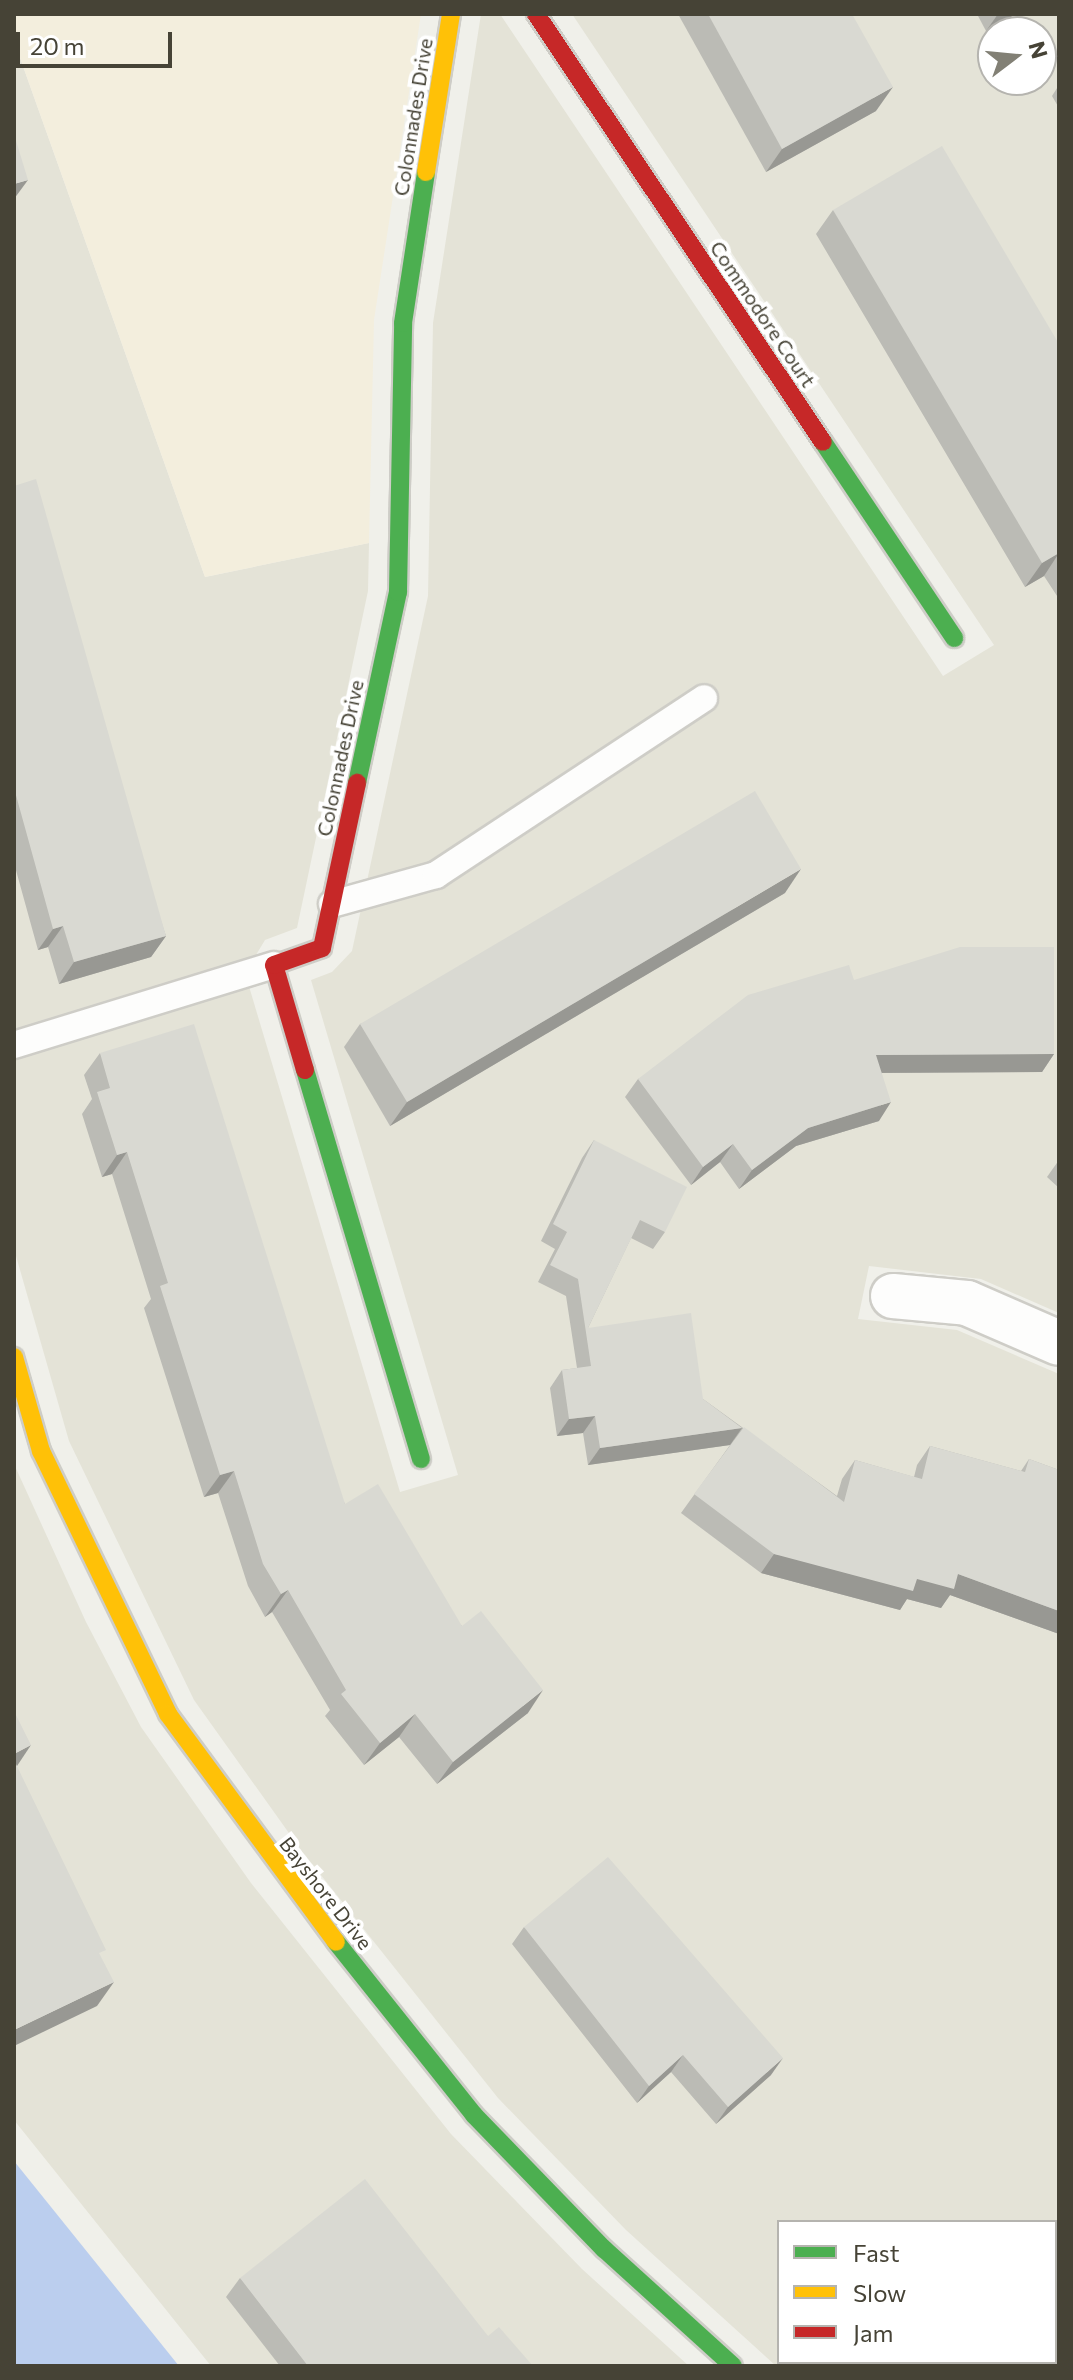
<!DOCTYPE html>
<style>
body{margin:0}
#map{position:relative;width:1073px;height:2380px;overflow:hidden;background:#f0f0ea;font-family:Commissioner,sans-serif}
div>[style]{position:absolute}
[style*='--x']{left:calc(var(--x)*1px);top:calc(var(--y)*1px);width:calc(var(--w)*1px);rotate:calc(var(--a)*1deg)}
.residential>*{inset:0;background:#e4e3d7}
.commercial>*{inset:0;background:#f3eedd}
.water>*{inset:0;background:#bbceee}
.roads{filter:drop-shadow(2px 0 #cecdc7) drop-shadow(-2px 0 #cecdc7) drop-shadow(0 2px #cecdc7) drop-shadow(0 -2px #cecdc7)}
.lane>*{height:26px;margin:-13px;padding:0 13px;transform-origin:13px;border-radius:13px;background:#fdfdfc}
.street>*{height:44px;margin:-22px;padding:0 22px;transform-origin:22px;border-radius:22px;background:#fdfdfc}
.fast>*{height:18px;margin:-9px;padding:0 9px;transform-origin:9px;border-radius:9px;background:#4caf50}
.slow>*{height:18px;margin:-9px;padding:0 9px;transform-origin:9px;border-radius:9px;background:#ffc107}
.jam>*{height:18px;margin:-9px;padding:0 9px;transform-origin:9px;border-radius:9px;background:#c62828}
.wall>*{inset:0;background:#bbbbb5}
.shaded-wall>*{inset:0;background:#989893}
.building>*{inset:0;background:#d9d9d2}
span{translate:-50% -50%;white-space:nowrap;text-align:center;line-height:1.15;-webkit-text-stroke:8px #fff;paint-order:stroke}
.street-label{font-size:20px;color:#464336}
.frame{position:absolute;inset:0;border:16px solid #464336;pointer-events:none}
.legend{position:absolute;left:777px;top:2220px;width:280px;height:144px;box-sizing:border-box;background:#fff;border:2px solid #b5b4af;margin:0;padding:10px 14px;list-style:none;font-size:24px;color:#464336}
.legend li{display:flex;align-items:center;gap:16px;height:40px}
.legend b{width:40px;border:2px solid #b5b4af}
.north{position:absolute;left:977px;top:16px;width:80px;height:80px;box-sizing:border-box;background:#fff;border:2px solid #b5b4af;border-radius:50%;rotate:74deg;font-size:22px;font-weight:700;line-height:32px;text-align:center;color:#464336}
.north::after{content:'';display:block;margin:auto;width:28px;height:36px;background:#828075;clip-path:polygon(50% 0,100% 100%,50% 72%,0 100%)}
.scale{position:absolute;left:16px;top:32px;width:156px;height:36px;box-sizing:border-box;border:4px solid #464336;border-top:0;padding-left:10px;font-size:24px;line-height:28px;white-space:nowrap;color:#464336;-webkit-text-stroke:6px #fff;paint-order:stroke}
</style>
<div id="map">
<div class="residential">
<i style="clip-path:polygon(evenodd,481px 14px,500px 14px,943px 676px,994px 645px,572px 14px,1059px 14px,1059px 1313px,981px 1279px,869px 1266px,858px 1319px,957px 1330px,1059px 1374px,1059px 2366px,776px 2366px,626px 2230px,498px 2098px,301px 1850px,194px 1700px,69px 1441px,14px 1249px,14px 41px,205px 577px,369px 543px,368px 591px,297px 928px,265px 940px,245px 973px,400px 1492px,458px 1475px,311px 980px,332px 972px,352px 951px,428px 596px,433px 323px,481px 14px,993px 32px,1041px 32px,1041px 80px,993px 80px,993px 32px,481px 14px,779px 2222px,1055px 2222px,1055px 2362px,779px 2362px,779px 2222px)"></i>
<i style="clip-path:polygon(14px 1464px,86px 1622px,141px 1727px,251px 1883px,451px 2134px,582px 2269px,689px 2366px,211px 2366px,14px 2120px)"></i>
</div>
<div class="commercial">
<i style="clip-path:polygon(14px 14px,421px 14px,374px 320px,369px 543px,205px 577px,14px 41px)"></i>
</div>
<div class="water">
<i style="clip-path:polygon(14px 2161px,179px 2366px,14px 2366px)"></i>
</div>
<div class="roads">
<div class="lane">
<i style="--x:332;--y:904;--w:108;--a:-15.6"></i>
<i style="--x:436;--y:875;--w:321;--a:-33.4"></i>
<i style="--x:14;--y:1045;--w:272;--a:-17.1"></i>
</div>
<div class="street">
<i style="--x:893;--y:1296;--w:74;--a:5.4"></i>
<i style="--x:967;--y:1303;--w:100;--a:23.5"></i>
</div>
<div class="fast">
<i style="--x:823;--y:442;--w:236;--a:56.2"></i>
<i style="--x:357;--y:783;--w:195;--a:-77.9"></i>
<i style="--x:398;--y:592;--w:269;--a:-88.9"></i>
<i style="--x:403;--y:323;--w:153;--a:-81.3"></i>
<i style="--x:305;--y:1070;--w:406;--a:73.4"></i>
<i style="--x:336;--y:1942;--w:221;--a:51.4"></i>
<i style="--x:474;--y:2115;--w:187;--a:45.9"></i>
<i style="--x:604;--y:2249;--w:174;--a:42.2"></i>
</div>
<div class="slow">
<i style="--x:426;--y:172;--w:160;--a:-81"></i>
<i style="--x:14;--y:1357;--w:98;--a:74"></i>
<i style="--x:41;--y:1451;--w:292;--a:64.2"></i>
<i style="--x:168;--y:1714;--w:283;--a:53.6"></i>
</div>
<div class="jam">
<i style="--x:536;--y:14;--w:515;--a:56.16"></i>
<i style="--x:305;--y:1070;--w:109;--a:-106.4"></i>
<i style="--x:274;--y:965;--w:51;--a:-19.5"></i>
<i style="--x:322;--y:948;--w:169;--a:-78"></i>
</div>
</div>
<div class="wall">
<i style="clip-path:polygon(678px 14px,852px 14px,876px 111px,766px 172px)"></i>
<i style="clip-path:polygon(977px 14px,1016px 14px,986px 31px)"></i>
<i style="clip-path:polygon(1059px 85px,1059px 108px,1052px 96px)"></i>
<i style="clip-path:polygon(833px 210px,1059px 344px,1059px 599px,1044px 576px,1025px 587px,816px 234px)"></i>
<i style="clip-path:polygon(14px 486px,166px 936px,151px 957px,59px 984px,48px 947px,38px 950px,14px 863px)"></i>
<i style="clip-path:polygon(785px 893px,390px 1126px,344px 1047px,360px 1024px)"></i>
<i style="clip-path:polygon(854px 980px,1054px 1054px,1042px 1072px,882px 1073px,879px 1121px,796px 1146px,739px 1189px,720px 1162px,691px 1185px,625px 1097px,638px 1079px)"></i>
<i style="clip-path:polygon(100px 1053px,345px 1504px,462px 1626px,528px 1713px,437px 1784px,399px 1737px,364px 1765px,325px 1716px,330px 1710px,272px 1612px,265px 1617px,248px 1586px,218px 1493px,204px 1497px,144px 1308px,151px 1299px,112px 1174px,102px 1177px,82px 1114px,92px 1099px,84px 1075px)"></i>
<i style="clip-path:polygon(594px 1140px,665px 1232px,653px 1249px,631px 1238px,588px 1328px,703px 1399px,837px 1496px,842px 1479px,855px 1460px,914px 1477px,917px 1465px,930px 1446px,1021px 1471px,1029px 1459px,1059px 1470px,1059px 1634px,950px 1595px,941px 1608px,907px 1599px,900px 1610px,761px 1573px,681px 1513px,730px 1445px,588px 1465px,583px 1433px,557px 1436px,550px 1388px,562px 1370px,577px 1368px,566px 1296px,538px 1282px,555px 1249px,541px 1241px,582px 1158px)"></i>
<i style="clip-path:polygon(1059px 1160px,1059px 1188px,1047px 1177px)"></i>
<i style="clip-path:polygon(524px 1927px,771px 2075px,716px 2124px,671px 2072px,637px 2103px,512px 1944px)"></i>
<i style="clip-path:polygon(240px 2278px,488px 2336px,533px 2366px,280px 2366px,226px 2297px)"></i>
<i style="clip-path:polygon(937px 2362px,1055px 2362px,1059px 2366px,934px 2366px)"></i>
</div>
<div class="shaded-wall">
<i style="clip-path:polygon(998px 14px,1016px 14px,986px 31px)"></i>
<i style="clip-path:polygon(893px 87px,876px 111px,766px 172px,782px 149px)"></i>
<i style="clip-path:polygon(28px 180px,14px 199px,14px 184px)"></i>
<i style="clip-path:polygon(1059px 553px,1044px 576px,1025px 587px,1042px 563px)"></i>
<i style="clip-path:polygon(801px 869px,785px 893px,390px 1126px,407px 1102px)"></i>
<i style="clip-path:polygon(63px 926px,48px 947px,38px 950px,53px 929px)"></i>
<i style="clip-path:polygon(166px 936px,151px 957px,59px 984px,74px 962px)"></i>
<i style="clip-path:polygon(1054px 1054px,1042px 1072px,864px 1073px,876px 1055px)"></i>
<i style="clip-path:polygon(891px 1102px,879px 1121px,796px 1146px,739px 1189px,752px 1170px,808px 1128px)"></i>
<i style="clip-path:polygon(733px 1144px,720px 1162px,691px 1185px,703px 1167px)"></i>
<i style="clip-path:polygon(127px 1152px,112px 1174px,102px 1177px,117px 1155px)"></i>
<i style="clip-path:polygon(595px 1416px,583px 1433px,557px 1436px,569px 1419px)"></i>
<i style="clip-path:polygon(742px 1428px,730px 1445px,588px 1465px,600px 1448px)"></i>
<i style="clip-path:polygon(234px 1471px,218px 1493px,204px 1497px,220px 1475px)"></i>
<i style="clip-path:polygon(774px 1554px,917px 1579px,958px 1574px,1059px 1611px,1059px 1634px,950px 1595px,941px 1608px,907px 1599px,900px 1610px,761px 1573px)"></i>
<i style="clip-path:polygon(288px 1590px,272px 1612px,265px 1617px,281px 1594px)"></i>
<i style="clip-path:polygon(543px 1690px,528px 1713px,437px 1784px,453px 1762px)"></i>
<i style="clip-path:polygon(415px 1714px,399px 1737px,364px 1765px,380px 1743px)"></i>
<i style="clip-path:polygon(31px 1745px,15px 1769px,14px 1770px,14px 1754px)"></i>
<i style="clip-path:polygon(114px 1982px,97px 2006px,14px 2046px,14px 2030px)"></i>
<i style="clip-path:polygon(683px 2055px,671px 2072px,637px 2103px,649px 2086px)"></i>
<i style="clip-path:polygon(783px 2058px,771px 2075px,716px 2124px,728px 2107px)"></i>
</div>
<div class="building">
<i style="clip-path:polygon(708px 14px,852px 14px,893px 87px,782px 149px)"></i>
<i style="clip-path:polygon(14px 134px,28px 180px,14px 184px)"></i>
<i style="clip-path:polygon(942px 146px,1059px 344px,1059px 553px,1042px 563px,833px 210px)"></i>
<i style="clip-path:polygon(36px 479px,166px 936px,74px 962px,63px 926px,53px 929px,14px 788px,14px 486px)"></i>
<i style="clip-path:polygon(755px 791px,801px 869px,407px 1102px,360px 1024px)"></i>
<i style="clip-path:polygon(960px 947px,1054px 947px,1054px 1054px,876px 1055px,891px 1102px,808px 1128px,752px 1170px,733px 1144px,703px 1167px,638px 1079px,748px 995px,849px 965px,854px 980px)"></i>
<i style="clip-path:polygon(194px 1024px,345px 1504px,378px 1484px,462px 1626px,481px 1611px,543px 1690px,453px 1762px,415px 1714px,380px 1743px,341px 1694px,346px 1690px,288px 1590px,281px 1594px,263px 1564px,234px 1471px,220px 1475px,160px 1286px,168px 1283px,127px 1152px,117px 1155px,97px 1092px,110px 1088px,100px 1053px)"></i>
<i style="clip-path:polygon(594px 1140px,687px 1187px,665px 1232px,640px 1220px,588px 1328px,691px 1313px,703px 1399px,742px 1428px,600px 1448px,595px 1416px,569px 1419px,562px 1370px,591px 1366px,578px 1279px,550px 1265px,567px 1232px,553px 1224px)"></i>
<i style="clip-path:polygon(744px 1427px,844px 1502px,855px 1460px,922px 1479px,930px 1446px,1025px 1472px,1029px 1459px,1059px 1470px,1059px 1611px,958px 1574px,954px 1589px,917px 1579px,913px 1591px,774px 1554px,694px 1494px)"></i>
<i style="clip-path:polygon(14px 1711px,31px 1745px,14px 1754px)"></i>
<i style="clip-path:polygon(14px 1760px,106px 1950px,99px 1953px,114px 1982px,14px 2030px)"></i>
<i style="clip-path:polygon(608px 1857px,783px 2058px,728px 2107px,683px 2055px,649px 2086px,524px 1927px)"></i>
<i style="clip-path:polygon(365px 2179px,488px 2336px,499px 2327px,533px 2366px,308px 2366px,240px 2278px)"></i>
<i style="clip-path:polygon(1059px 2276px,1059px 2366px,1018px 2366px,1017px 2365px,1016px 2366px,967px 2366px,962px 2362px,1055px 2362px,1055px 2281px)"></i>
</div>
<div class="street-label">
<span style="left:413px;top:117px;rotate:-81deg">Colonnades Drive</span>
<span style="left:763px;top:314px;rotate:56deg">Commodore Court</span>
<span style="left:340px;top:758px;rotate:-78deg">Colonnades Drive</span>
<span style="left:326px;top:1893px;rotate:52deg">Bayshore Drive</span>
</div>
<div class="frame"></div>
<ul class="legend">
<li><b style="height:10px;background:#4caf50"></b>Fast</li>
<li><b style="height:10px;background:#ffc107"></b>Slow</li>
<li><b style="height:10px;background:#c62828"></b>Jam</li>
</ul>
<div class="north">N</div>
<div class="scale">20 m</div>
</div>
